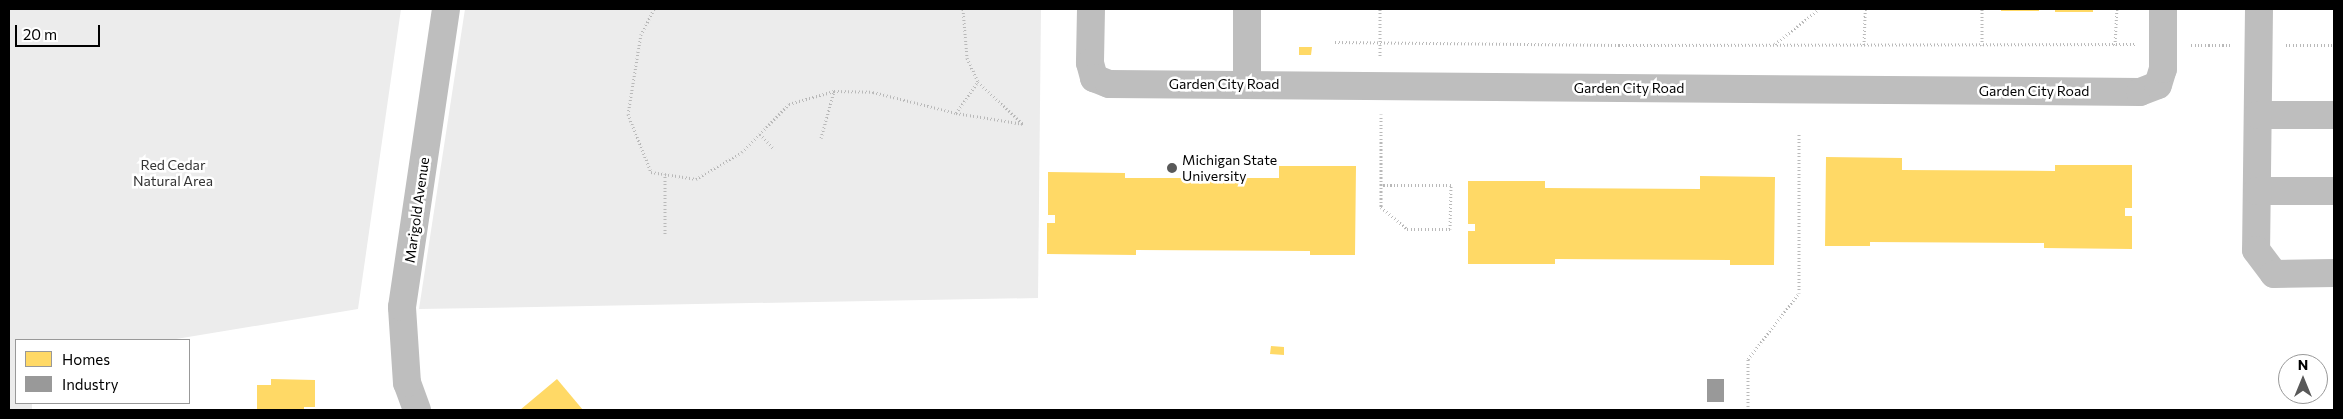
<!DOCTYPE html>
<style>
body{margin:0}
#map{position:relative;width:2343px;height:419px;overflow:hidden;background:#fff;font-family:Commissioner,sans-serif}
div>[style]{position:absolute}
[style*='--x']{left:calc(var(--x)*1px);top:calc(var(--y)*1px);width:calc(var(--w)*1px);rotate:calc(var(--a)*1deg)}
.green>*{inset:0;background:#ececec}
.homes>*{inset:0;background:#ffd966}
.industry>*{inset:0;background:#999}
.path>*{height:3px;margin-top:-1.5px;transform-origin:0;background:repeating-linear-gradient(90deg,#b9b9b9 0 1px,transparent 0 3.5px)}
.minor>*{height:28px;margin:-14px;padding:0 14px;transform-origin:14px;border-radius:14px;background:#bebebe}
.dots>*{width:14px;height:14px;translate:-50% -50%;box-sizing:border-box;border:2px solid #fff;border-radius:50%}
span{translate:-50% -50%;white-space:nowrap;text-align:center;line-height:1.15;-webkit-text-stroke:5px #fff;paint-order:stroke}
.street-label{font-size:14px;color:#000}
.poi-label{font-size:14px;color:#000}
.left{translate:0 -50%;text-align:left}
.park-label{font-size:14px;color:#333}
.frame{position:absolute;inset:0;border:10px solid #000;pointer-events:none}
.legend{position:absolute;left:15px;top:339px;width:175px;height:65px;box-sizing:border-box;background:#fff;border:1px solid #999;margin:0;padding:6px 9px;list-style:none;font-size:15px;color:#000}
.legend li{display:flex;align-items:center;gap:10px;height:25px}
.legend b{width:25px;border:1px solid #999}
.north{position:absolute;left:2278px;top:354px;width:50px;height:50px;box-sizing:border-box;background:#fff;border:1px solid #999;border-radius:50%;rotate:0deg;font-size:14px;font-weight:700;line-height:20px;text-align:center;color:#000}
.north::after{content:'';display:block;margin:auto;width:18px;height:22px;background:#595959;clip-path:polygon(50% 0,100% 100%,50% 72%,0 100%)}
.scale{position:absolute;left:15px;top:25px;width:85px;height:22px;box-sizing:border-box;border:2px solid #000;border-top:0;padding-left:6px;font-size:15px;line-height:18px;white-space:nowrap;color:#000;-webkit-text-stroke:4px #fff;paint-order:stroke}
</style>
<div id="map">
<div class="green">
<i style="clip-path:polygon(9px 9px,401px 9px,358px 309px,170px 340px,16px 340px,16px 403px,32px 403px,32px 410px,9px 410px)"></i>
<i style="clip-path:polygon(465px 9px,1041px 9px,1038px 298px,419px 309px)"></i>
</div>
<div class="homes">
<i style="clip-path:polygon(2001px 9px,2039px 9px,2039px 11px,2001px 11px)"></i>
<i style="clip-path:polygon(2055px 9px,2093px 9px,2093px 12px,2055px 12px)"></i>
<i style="clip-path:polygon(1299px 47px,1312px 47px,1311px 55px,1299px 55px)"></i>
<i style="clip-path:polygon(1826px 157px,1902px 158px,1902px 170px,2055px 171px,2055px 165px,2132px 165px,2132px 208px,2125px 208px,2125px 216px,2132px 216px,2132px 249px,2044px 248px,2044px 243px,1870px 242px,1870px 246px,1825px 246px)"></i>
<i style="clip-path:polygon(1279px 166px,1356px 166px,1355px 255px,1310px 255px,1310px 251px,1136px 250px,1136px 255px,1047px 254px,1047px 223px,1055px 223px,1055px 215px,1048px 215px,1048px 172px,1125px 173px,1125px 178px,1279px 178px)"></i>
<i style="clip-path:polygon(1700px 176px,1775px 177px,1774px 265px,1730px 265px,1730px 260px,1555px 259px,1555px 264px,1468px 264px,1468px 231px,1475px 231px,1475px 224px,1468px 224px,1468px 181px,1545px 181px,1545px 188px,1700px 189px)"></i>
<i style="clip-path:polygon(1271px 346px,1284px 347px,1284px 355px,1270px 354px)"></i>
<i style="clip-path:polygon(271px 379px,315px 380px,315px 407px,304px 407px,304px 410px,257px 410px,257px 385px,271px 385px)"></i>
<i style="clip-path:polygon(557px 379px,583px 410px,520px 410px)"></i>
</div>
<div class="industry">
<i style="clip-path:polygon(1707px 379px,1724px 379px,1724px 402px,1707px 402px)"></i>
</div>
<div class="path">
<i style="--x:654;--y:9;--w:28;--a:117"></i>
<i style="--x:641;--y:34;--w:81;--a:99.2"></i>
<i style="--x:628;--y:114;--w:62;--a:68.4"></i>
<i style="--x:651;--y:172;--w:46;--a:8.8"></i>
<i style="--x:696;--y:179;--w:53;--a:-30.4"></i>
<i style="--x:742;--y:152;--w:67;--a:-45.6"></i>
<i style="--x:789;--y:104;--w:47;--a:-16.1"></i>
<i style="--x:834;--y:91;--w:39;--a:1"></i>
<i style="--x:873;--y:92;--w:86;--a:14.2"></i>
<i style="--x:956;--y:113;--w:69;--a:9.2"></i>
<i style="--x:963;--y:9;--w:49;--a:85.3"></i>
<i style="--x:967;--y:58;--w:26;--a:65"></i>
<i style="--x:978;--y:82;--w:62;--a:43"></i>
<i style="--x:1380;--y:9;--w:49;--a:90"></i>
<i style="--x:1335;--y:42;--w:284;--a:0.6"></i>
<i style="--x:1619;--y:45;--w:516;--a:-0.11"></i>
<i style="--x:1775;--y:44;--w:56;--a:-38.5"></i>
<i style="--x:1864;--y:45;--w:36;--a:-88"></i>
<i style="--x:1982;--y:45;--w:36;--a:-90"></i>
<i style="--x:2115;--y:45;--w:36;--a:-87"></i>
<i style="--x:2191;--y:45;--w:39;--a:0"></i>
<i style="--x:2286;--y:45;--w:48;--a:0"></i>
<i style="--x:956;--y:113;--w:38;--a:-55"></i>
<i style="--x:1381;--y:114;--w:93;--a:90"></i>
<i style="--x:1381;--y:207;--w:34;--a:40"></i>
<i style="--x:1407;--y:229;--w:43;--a:0"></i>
<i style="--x:1450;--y:229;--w:44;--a:-88.7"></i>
<i style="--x:1451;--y:185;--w:70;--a:180"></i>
<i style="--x:760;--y:134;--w:21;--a:47"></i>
<i style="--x:821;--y:138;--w:49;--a:-74.5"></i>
<i style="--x:665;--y:234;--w:60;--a:-90"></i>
<i style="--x:1748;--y:410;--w:51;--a:-90"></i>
<i style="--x:1748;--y:359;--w:83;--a:-52.3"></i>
<i style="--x:1799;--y:293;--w:159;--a:-90"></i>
</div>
<div class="minor">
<i style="--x:1091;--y:9;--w:54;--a:91.1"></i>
<i style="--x:1090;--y:63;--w:16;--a:75"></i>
<i style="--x:1094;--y:78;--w:16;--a:22"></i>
<i style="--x:1109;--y:84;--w:1031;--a:0.44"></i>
<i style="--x:2140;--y:92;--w:19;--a:-21"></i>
<i style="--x:2158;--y:85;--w:17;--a:-73"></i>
<i style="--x:2163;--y:69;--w:60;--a:-90"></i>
<i style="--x:1247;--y:9;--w:75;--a:90"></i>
<i style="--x:2259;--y:9;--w:241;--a:90.7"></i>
<i style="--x:2256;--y:250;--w:30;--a:53"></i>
<i style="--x:2274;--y:274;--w:60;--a:-1"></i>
<i style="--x:2258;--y:115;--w:76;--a:0"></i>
<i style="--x:2257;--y:191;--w:77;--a:0"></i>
<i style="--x:417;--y:410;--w:29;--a:-110"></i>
<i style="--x:407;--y:383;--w:76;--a:-93.8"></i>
<i style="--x:402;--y:307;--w:301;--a:-81.6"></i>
</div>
<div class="dots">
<i style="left:1172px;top:168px;background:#595959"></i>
</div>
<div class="street-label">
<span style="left:1224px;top:84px">Garden City Road</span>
<span style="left:1629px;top:88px">Garden City Road</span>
<span style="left:2034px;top:91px">Garden City Road</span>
<span style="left:417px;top:210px;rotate:-82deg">Marigold Avenue</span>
</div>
<div class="poi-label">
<span class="left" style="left:1182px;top:168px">Michigan State<br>University</span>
</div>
<div class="park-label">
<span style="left:173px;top:173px">Red Cedar<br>Natural Area</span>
</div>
<div class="frame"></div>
<ul class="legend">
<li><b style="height:14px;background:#ffd966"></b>Homes</li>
<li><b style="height:14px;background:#999"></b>Industry</li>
</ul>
<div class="north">N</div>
<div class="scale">20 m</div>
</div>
